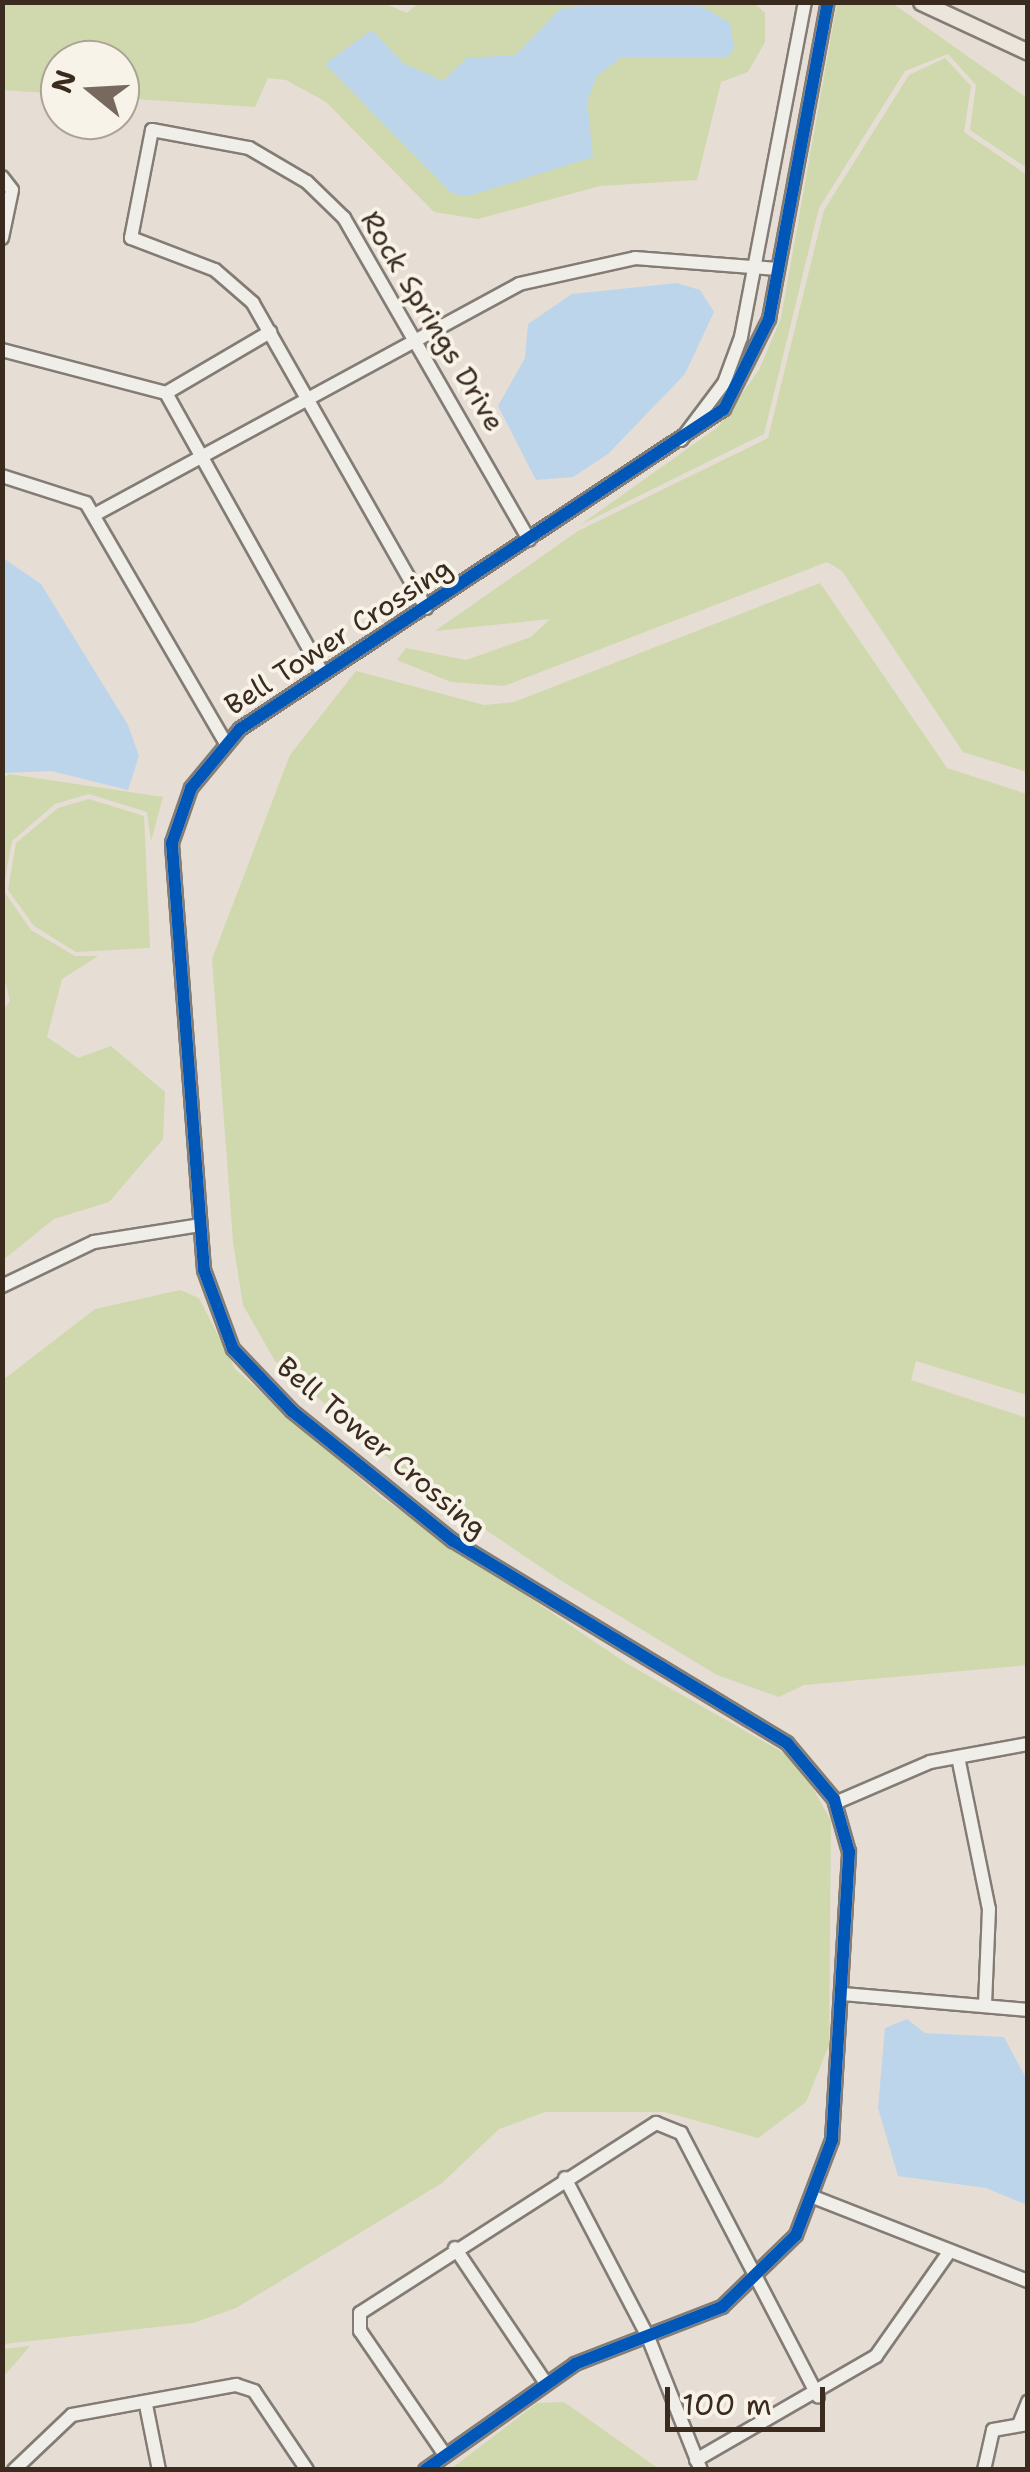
<!DOCTYPE html>
<style>
body{margin:0}
#map{position:relative;width:1030px;height:2472px;overflow:hidden;background:#e6ddd4;font-family:"Shantell Sans",sans-serif}
div>[style]{position:absolute}
[style*='--x']{left:calc(var(--x)*1px);top:calc(var(--y)*1px);width:calc(var(--w)*1px);rotate:calc(var(--a)*1deg)}
.green>*{inset:0;background:#cfd9ad}
.water>*{inset:0;background:#bdd5eb}
.roads{filter:drop-shadow(2px 0 #837c75) drop-shadow(-2px 0 #837c75) drop-shadow(0 2px #837c75) drop-shadow(0 -2px #837c75)}
.minor>*{height:12px;margin:-6px;padding:0 6px;transform-origin:6px;border-radius:6px;background:#f0eee9}
.major>*{height:15px;margin:-7.5px;padding:0 7.5px;transform-origin:7.5px;border-radius:7.5px;background:#ebe5dc}
.cycleway>*{height:12px;margin:-6px;padding:0 6px;transform-origin:6px;border-radius:6px;background:#0057b8}
span{translate:-50% -50%;white-space:nowrap;text-align:center;line-height:1.15;-webkit-text-stroke:8px #f7f3e8;paint-order:stroke}
.street-label{font-size:28px;color:#3b2a1e}
.frame{position:absolute;inset:0;border:5px solid #3b2a1e;pointer-events:none}
.north{position:absolute;left:40px;top:40px;width:100px;height:100px;box-sizing:border-box;background:#f7f3e8;border:2px solid #aca397;border-radius:50%;rotate:288deg;font-size:28px;font-weight:700;line-height:40px;text-align:center;color:#3b2a1e}
.north::after{content:'';display:block;margin:auto;width:35px;height:45px;background:#77695e;clip-path:polygon(50% 0,100% 100%,50% 72%,0 100%)}
.scale{position:absolute;left:665px;top:2387px;width:160px;height:45px;box-sizing:border-box;border:5px solid #3b2a1e;border-top:0;padding-left:12px;font-size:30px;line-height:35px;white-space:nowrap;color:#3b2a1e;-webkit-text-stroke:8px #f7f3e8;paint-order:stroke}
</style>
<div id="map">
<div class="green">
<i style="clip-path:polygon(381px 2px,407px 13px,419px 2px,754px 3px,765px 13px,765px 42px,748px 72px,721px 82px,697px 180px,600px 186px,478px 219px,434px 212px,326px 102px,286px 80px,268px 78px,255px 107px,120px 98px,120px 60px,60px 60px,60px 94px,3px 90px,2px 3px)"></i>
<i style="clip-path:polygon(837px 3px,892px 3px,1027px 98px,1027px 168px,970px 130px,976px 85px,948px 54px,905px 71px,819px 208px,764px 434px,580px 525px,718px 427px,759px 370px,781px 318px)"></i>
<i style="clip-path:polygon(945px 58px,971px 86px,964px 132px,1027px 175px,1027px 772px,963px 752px,842px 571px,827px 562px,504px 686px,451px 682px,397px 660px,406px 648px,466px 660px,531px 637px,550px 619px,435px 631px,578px 531px,768px 438px,824px 210px,909px 75px)"></i>
<i style="clip-path:polygon(820px 583px,947px 768px,1027px 794px,1027px 1395px,916px 1361px,911px 1380px,1027px 1418px,1028px 1665px,804px 1685px,779px 1697px,717px 1675px,560px 1580px,422px 1487px,275px 1361px,243px 1305px,233px 1242px,212px 959px,290px 755px,356px 671px,484px 705px,514px 702px)"></i>
<i style="clip-path:polygon(9px 774px,163px 797px,151px 841px,147px 812px,89px 794px,55px 804px,12px 841px,3px 890px,31px 930px,75px 956px,98px 956px,62px 979px,47px 1037px,78px 1058px,111px 1046px,165px 1092px,163px 1139px,109px 1202px,54px 1219px,3px 1260px,2px 1011px,10px 1001px,2px 969px,2px 779px)"></i>
<i style="clip-path:polygon(89px 799px,144px 816px,150px 948px,76px 952px,34px 926px,8px 890px,16px 843px,58px 808px)"></i>
<i style="clip-path:polygon(180px 1290px,199px 1298px,235px 1369px,382px 1498px,626px 1663px,798px 1761px,831px 1821px,829px 2045px,806px 2102px,758px 2138px,665px 2112px,545px 2112px,499px 2129px,442px 2183px,236px 2308px,193px 2323px,3px 2344px,3px 1380px,95px 1309px)"></i>
<i style="clip-path:polygon(30px 2346px,3px 2377px,3px 2349px)"></i>
<i style="clip-path:polygon(564px 2402px,659px 2469px,451px 2469px,537px 2403px)"></i>
</div>
<div class="water">
<i style="clip-path:polygon(598px 3px,696px 3px,730px 23px,734px 48px,727px 58px,622px 57px,597px 76px,587px 101px,593px 157px,469px 196px,452px 194px,325px 64px,372px 30px,403px 63px,443px 81px,467px 58px,515px 55px,560px 9px)"></i>
<i style="clip-path:polygon(677px 283px,700px 290px,714px 312px,685px 374px,608px 454px,573px 477px,536px 480px,498px 406px,525px 358px,528px 324px,572px 294px)"></i>
<i style="clip-path:polygon(3px 558px,41px 584px,128px 725px,139px 756px,128px 790px,51px 771px,3px 773px)"></i>
<i style="clip-path:polygon(907px 2019px,925px 2033px,1004px 2037px,1027px 2080px,1027px 2205px,986px 2188px,898px 2176px,878px 2108px,885px 2028px)"></i>
</div>
<div class="roads">
<div class="minor">
<i style="--x:2;--y:177;--w:16;--a:52"></i>
<i style="--x:12;--y:190;--w:49;--a:101.8"></i>
<i style="--x:2;--y:350;--w:170;--a:14.7"></i>
<i style="--x:166;--y:393;--w:322;--a:60.8"></i>
<i style="--x:166;--y:393;--w:121;--a:-30.4"></i>
<i style="--x:681;--y:440;--w:71;--a:-53"></i>
<i style="--x:724;--y:383;--w:49;--a:-69.7"></i>
<i style="--x:741;--y:337;--w:341;--a:-79.2"></i>
<i style="--x:2;--y:476;--w:88;--a:17.8"></i>
<i style="--x:86;--y:503;--w:276;--a:59.8"></i>
<i style="--x:96;--y:514;--w:481;--a:-28.5"></i>
<i style="--x:519;--y:284;--w:119;--a:-12.6"></i>
<i style="--x:635;--y:258;--w:143;--a:4.4"></i>
<i style="--x:426;--y:608;--w:351;--a:-119.6"></i>
<i style="--x:253;--y:303;--w:50;--a:-139"></i>
<i style="--x:215;--y:270;--w:90;--a:-159.1"></i>
<i style="--x:131;--y:238;--w:110;--a:-79"></i>
<i style="--x:152;--y:130;--w:99;--a:10.5"></i>
<i style="--x:249;--y:148;--w:67;--a:30.4"></i>
<i style="--x:307;--y:182;--w:52;--a:44.2"></i>
<i style="--x:344;--y:218;--w:371;--a:60.1"></i>
<i style="--x:2;--y:1286;--w:102;--a:-25.6"></i>
<i style="--x:94;--y:1242;--w:107;--a:-9.1"></i>
<i style="--x:958;--y:1757;--w:155;--a:78.5"></i>
<i style="--x:989;--y:1909;--w:95;--a:92.4"></i>
<i style="--x:835;--y:1803;--w:103;--a:-23.3"></i>
<i style="--x:930;--y:1762;--w:100;--a:-10.4"></i>
<i style="--x:843;--y:1994;--w:186;--a:4.9"></i>
<i style="--x:565;--y:2178;--w:179;--a:62.4"></i>
<i style="--x:648;--y:2337;--w:143;--a:68.3"></i>
<i style="--x:816;--y:2198;--w:228;--a:21.4"></i>
<i style="--x:455;--y:2248;--w:161;--a:56.1"></i>
<i style="--x:146;--y:2405;--w:66;--a:78.7"></i>
<i style="--x:1020;--y:2422;--w:22;--a:-68"></i>
<i style="--x:445;--y:2455;--w:150;--a:-124.4"></i>
<i style="--x:360;--y:2331;--w:18;--a:-90"></i>
<i style="--x:360;--y:2313;--w:352;--a:-32.7"></i>
<i style="--x:656;--y:2123;--w:27;--a:22"></i>
<i style="--x:681;--y:2133;--w:297;--a:62.5"></i>
<i style="--x:696;--y:2460;--w:208;--a:-30"></i>
<i style="--x:876;--y:2356;--w:127;--a:-54.9"></i>
<i style="--x:14;--y:2470;--w:80;--a:-43.5"></i>
<i style="--x:72;--y:2415;--w:167;--a:-10.4"></i>
<i style="--x:236;--y:2385;--w:19;--a:18"></i>
<i style="--x:254;--y:2391;--w:95;--a:56.1"></i>
<i style="--x:425;--y:2470;--w:184;--a:-35.2"></i>
<i style="--x:575;--y:2364;--w:158;--a:-21.2"></i>
<i style="--x:722;--y:2307;--w:103;--a:-44.2"></i>
<i style="--x:796;--y:2235;--w:102;--a:-69.2"></i>
<i style="--x:832;--y:2140;--w:289;--a:-86.6"></i>
<i style="--x:849;--y:1852;--w:55;--a:-105.8"></i>
<i style="--x:834;--y:1799;--w:73;--a:-130"></i>
<i style="--x:787;--y:1743;--w:390;--a:-148.8"></i>
<i style="--x:453;--y:1541;--w:207;--a:-141.1"></i>
<i style="--x:292;--y:1411;--w:86;--a:-133.6"></i>
<i style="--x:233;--y:1349;--w:84;--a:-110.2"></i>
<i style="--x:204;--y:1270;--w:428;--a:-94.3"></i>
<i style="--x:172;--y:843;--w:58;--a:-70.9"></i>
<i style="--x:191;--y:788;--w:77;--a:-50.3"></i>
<i style="--x:240;--y:729;--w:580;--a:-33.47"></i>
<i style="--x:724;--y:409;--w:101;--a:-63.4"></i>
<i style="--x:769;--y:319;--w:322;--a:-79.5"></i>
<i style="--x:984;--y:2470;--w:41;--a:-77.3"></i>
<i style="--x:993;--y:2430;--w:36;--a:-10"></i>
</div>
<div class="major">
<i style="--x:921;--y:2;--w:118;--a:25"></i>
</div>
</div>
<div class="cycleway">
<i style="--x:425;--y:2470;--w:184;--a:-35.2"></i>
<i style="--x:575;--y:2364;--w:158;--a:-21.2"></i>
<i style="--x:722;--y:2307;--w:103;--a:-44.2"></i>
<i style="--x:796;--y:2235;--w:102;--a:-69.2"></i>
<i style="--x:832;--y:2140;--w:289;--a:-86.6"></i>
<i style="--x:849;--y:1852;--w:55;--a:-105.8"></i>
<i style="--x:834;--y:1799;--w:73;--a:-130"></i>
<i style="--x:787;--y:1743;--w:390;--a:-148.8"></i>
<i style="--x:453;--y:1541;--w:207;--a:-141.1"></i>
<i style="--x:292;--y:1411;--w:86;--a:-133.6"></i>
<i style="--x:233;--y:1349;--w:84;--a:-110.2"></i>
<i style="--x:204;--y:1270;--w:428;--a:-94.3"></i>
<i style="--x:172;--y:843;--w:58;--a:-70.9"></i>
<i style="--x:191;--y:788;--w:77;--a:-50.3"></i>
<i style="--x:240;--y:729;--w:580;--a:-33.47"></i>
<i style="--x:724;--y:409;--w:101;--a:-63.4"></i>
<i style="--x:769;--y:319;--w:322;--a:-79.5"></i>
</div>
<div class="street-label">
<span style="left:433px;top:321px;rotate:59deg">Rock Springs Drive</span>
<span style="left:338px;top:636px;rotate:-33deg">Bell Tower Crossing</span>
<span style="left:382px;top:1447px;rotate:40deg">Bell Tower Crossing</span>
</div>
<div class="frame"></div>
<div class="north">N</div>
<div class="scale">100 m</div>
</div>
